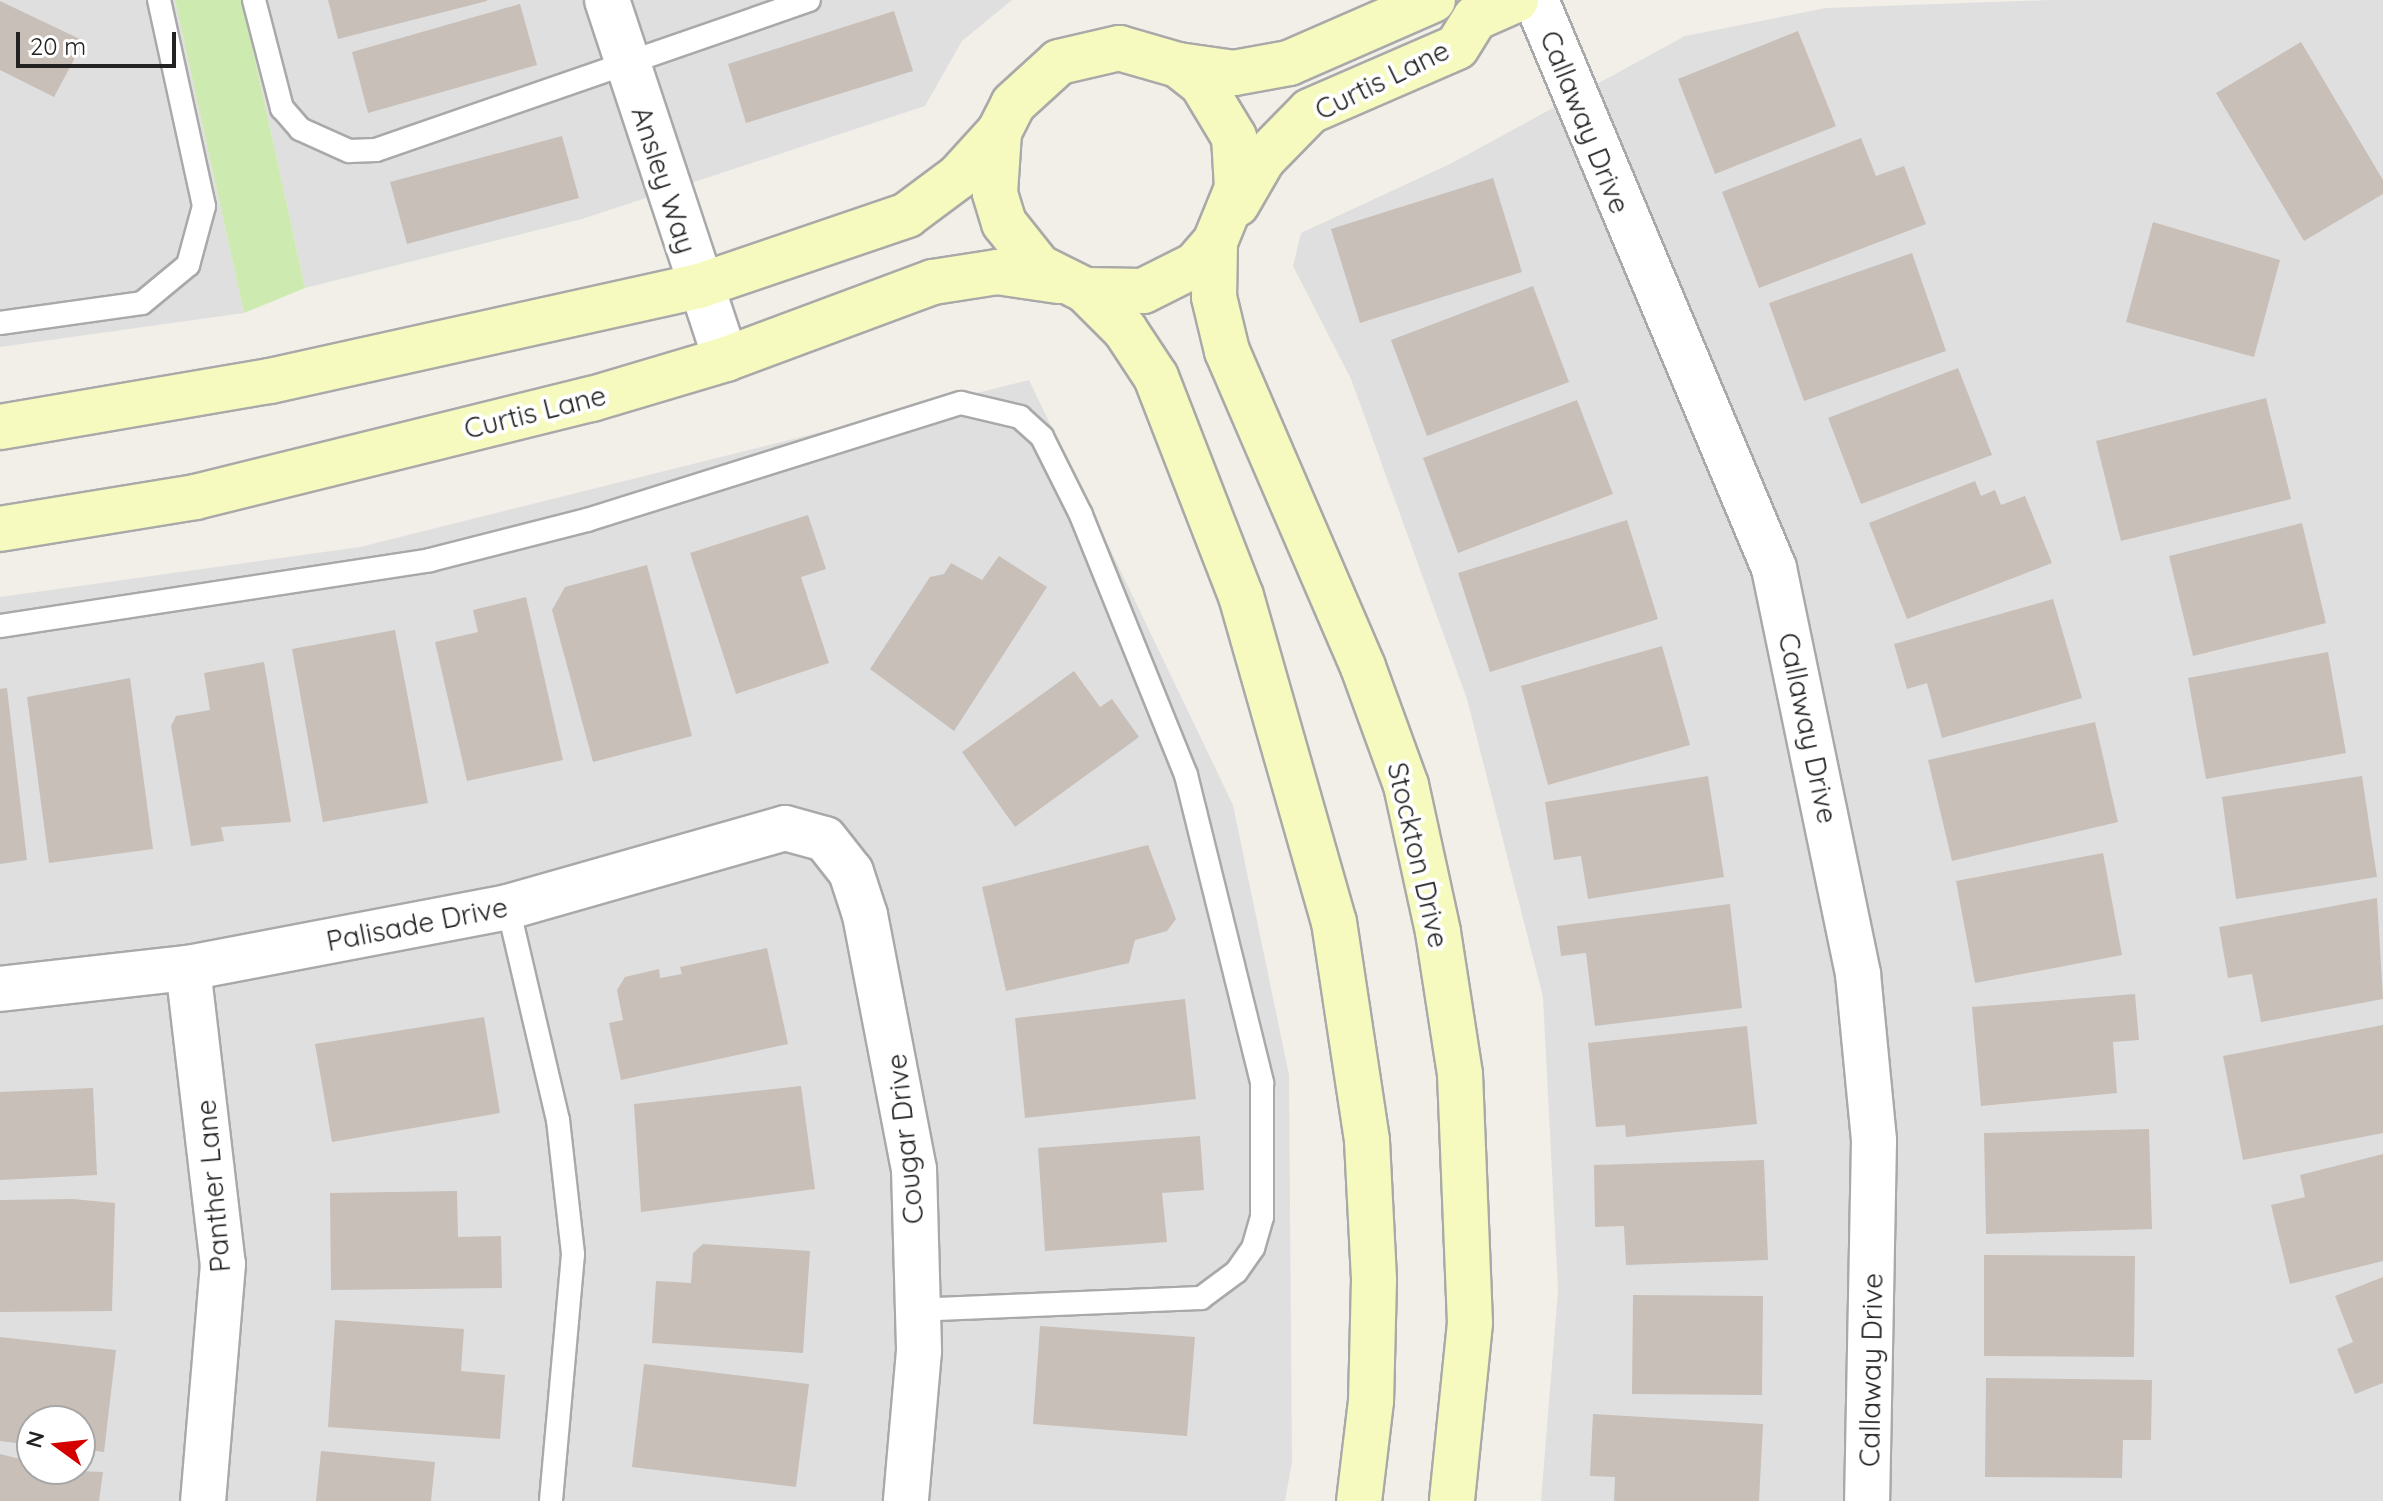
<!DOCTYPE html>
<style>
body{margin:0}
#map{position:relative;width:2383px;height:1501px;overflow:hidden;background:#f2efe9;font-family:Quicksand,sans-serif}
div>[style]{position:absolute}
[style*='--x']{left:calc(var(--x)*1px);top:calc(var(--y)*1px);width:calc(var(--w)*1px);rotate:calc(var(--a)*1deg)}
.residential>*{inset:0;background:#e0dfdf}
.grass>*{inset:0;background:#cdebb0}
.building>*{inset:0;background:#c7bfb8}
.roads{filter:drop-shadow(2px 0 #a9a9a9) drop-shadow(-2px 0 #a9a9a9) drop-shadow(0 2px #a9a9a9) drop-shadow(0 -2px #a9a9a9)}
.lane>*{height:22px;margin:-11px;padding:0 11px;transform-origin:11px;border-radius:11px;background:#fff}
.street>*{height:44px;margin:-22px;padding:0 22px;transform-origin:22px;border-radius:22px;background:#fff}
.secondary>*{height:44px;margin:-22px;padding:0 22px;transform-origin:22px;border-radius:22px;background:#f7fabf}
span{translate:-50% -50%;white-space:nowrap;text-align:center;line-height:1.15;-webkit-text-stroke:8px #fff;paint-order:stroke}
.street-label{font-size:28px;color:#222}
.north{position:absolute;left:16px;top:1405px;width:80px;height:80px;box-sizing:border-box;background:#fff;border:2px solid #a7a7a7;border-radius:50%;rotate:285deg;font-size:22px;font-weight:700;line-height:32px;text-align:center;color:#222}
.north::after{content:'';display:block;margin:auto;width:28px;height:36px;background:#d40000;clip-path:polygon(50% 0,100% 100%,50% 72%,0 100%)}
.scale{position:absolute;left:16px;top:32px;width:160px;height:36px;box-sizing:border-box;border:4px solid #222;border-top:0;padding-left:10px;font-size:24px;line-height:28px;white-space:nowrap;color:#222;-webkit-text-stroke:6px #fff;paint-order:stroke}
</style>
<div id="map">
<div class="residential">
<i style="clip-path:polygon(0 0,175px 0,244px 313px,0 347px)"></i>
<i style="clip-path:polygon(242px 0,1012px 0,962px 41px,925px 106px,582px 219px,305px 288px)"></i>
<i style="clip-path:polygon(2050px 0,2383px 0,2383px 1501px,1541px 1501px,1558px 1290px,1543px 997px,1467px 699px,1351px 379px,1293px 266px,1301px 233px,1452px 163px,1685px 36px,1826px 8px)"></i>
<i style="clip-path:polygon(evenodd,1029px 380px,1233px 805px,1289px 1075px,1292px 1462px,1285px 1501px,0 1501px,0 597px,360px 547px,1029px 380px,32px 1421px,80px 1421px,80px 1469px,32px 1469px,32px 1421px)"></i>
</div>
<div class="grass">
<i style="clip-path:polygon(175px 0,242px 0,305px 288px,244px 313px)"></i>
</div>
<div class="building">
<i style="clip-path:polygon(328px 0,487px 0,487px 1px,338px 39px)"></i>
<i style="clip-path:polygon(0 1px,84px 41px,54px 97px,0 70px)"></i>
<i style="clip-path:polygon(520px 4px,537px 65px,368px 113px,352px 52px)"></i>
<i style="clip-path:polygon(894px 11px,913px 71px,746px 123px,728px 64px)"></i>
<i style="clip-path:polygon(1798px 31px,1836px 126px,1715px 174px,1678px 79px)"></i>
<i style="clip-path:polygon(2301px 42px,2383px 180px,2383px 194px,2304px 241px,2216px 93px)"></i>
<i style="clip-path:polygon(562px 136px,579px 198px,407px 244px,390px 182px)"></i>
<i style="clip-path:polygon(1861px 138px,1876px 176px,1904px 166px,1926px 224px,1759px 288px,1722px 192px)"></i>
<i style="clip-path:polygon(1493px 178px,1522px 272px,1360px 323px,1331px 229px)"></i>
<i style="clip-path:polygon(2153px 222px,2280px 260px,2254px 357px,2126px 322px)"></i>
<i style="clip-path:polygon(1912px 253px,1946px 351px,1804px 401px,1769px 303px)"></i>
<i style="clip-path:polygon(1533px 286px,1569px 382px,1427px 436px,1391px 340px)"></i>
<i style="clip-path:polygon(1958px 368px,1992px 455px,1861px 504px,1828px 418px)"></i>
<i style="clip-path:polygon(2266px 398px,2291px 499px,2121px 541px,2096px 441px)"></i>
<i style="clip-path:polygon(1577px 400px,1613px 494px,1458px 553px,1423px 458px)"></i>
<i style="clip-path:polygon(1975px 481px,1981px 496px,1995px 490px,2001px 505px,2025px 496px,2052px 563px,1907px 619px,1869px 523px)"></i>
<i style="clip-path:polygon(808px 515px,826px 569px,801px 577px,829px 663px,736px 694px,690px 553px)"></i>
<i style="clip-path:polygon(1627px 520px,1658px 619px,1490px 672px,1458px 573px)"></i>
<i style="clip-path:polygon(2302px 523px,2326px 623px,2193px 656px,2169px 556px)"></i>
<i style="clip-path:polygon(999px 556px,1047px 587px,954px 731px,870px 669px,930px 577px,944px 574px,951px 563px,982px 580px)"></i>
<i style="clip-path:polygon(647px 565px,692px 736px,593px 762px,552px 610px,565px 587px)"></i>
<i style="clip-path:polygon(526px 597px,563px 760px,467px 781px,435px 642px,478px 632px,473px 610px)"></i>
<i style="clip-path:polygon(2053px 599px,2082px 698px,1942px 738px,1927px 683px,1907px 689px,1894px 644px)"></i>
<i style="clip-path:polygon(395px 630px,428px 803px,323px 822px,292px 649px)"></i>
<i style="clip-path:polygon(1662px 646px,1690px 745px,1548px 785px,1521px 686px)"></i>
<i style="clip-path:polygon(2328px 652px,2346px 753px,2206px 779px,2188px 678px)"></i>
<i style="clip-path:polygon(264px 662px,291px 822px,221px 827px,224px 841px,191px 846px,171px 726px,176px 716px,210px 710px,204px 673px)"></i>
<i style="clip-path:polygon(1074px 671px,1100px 707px,1112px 699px,1139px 737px,1015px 827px,962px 752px)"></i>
<i style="clip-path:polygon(130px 678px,153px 849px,49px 863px,27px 697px)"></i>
<i style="clip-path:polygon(7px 688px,27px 860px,0 864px,0 689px)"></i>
<i style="clip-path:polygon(2095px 722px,2118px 822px,1952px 861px,1928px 760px)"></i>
<i style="clip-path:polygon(1708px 776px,1724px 877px,1588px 899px,1581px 856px,1554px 860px,1545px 802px)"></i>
<i style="clip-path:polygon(2362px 776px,2377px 877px,2236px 899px,2222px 797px)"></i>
<i style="clip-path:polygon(1148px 845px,1176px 919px,1167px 931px,1135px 940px,1129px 963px,1006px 991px,982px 887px)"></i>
<i style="clip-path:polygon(2103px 853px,2122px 955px,1975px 983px,1956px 881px)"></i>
<i style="clip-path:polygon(2377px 898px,2383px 999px,2261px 1022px,2252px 974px,2228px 978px,2219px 927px)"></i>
<i style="clip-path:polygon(1730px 904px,1742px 1008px,1595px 1026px,1586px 953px,1561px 956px,1557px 926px)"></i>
<i style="clip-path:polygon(767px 948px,788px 1044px,621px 1080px,609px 1023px,623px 1020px,617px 990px,625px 977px,659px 969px,660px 978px,682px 974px,680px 967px)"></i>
<i style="clip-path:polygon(2135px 994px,2139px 1040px,2113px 1042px,2117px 1093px,1981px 1106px,1972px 1007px)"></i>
<i style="clip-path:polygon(1185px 999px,1196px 1099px,1025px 1118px,1015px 1018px)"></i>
<i style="clip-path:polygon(484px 1017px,500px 1113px,332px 1142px,315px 1044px)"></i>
<i style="clip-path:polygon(2383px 1025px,2383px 1133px,2243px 1160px,2223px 1056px)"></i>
<i style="clip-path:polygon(1747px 1026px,1757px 1124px,1626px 1137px,1625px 1125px,1596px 1127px,1588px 1043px)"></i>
<i style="clip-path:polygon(801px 1086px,815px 1189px,641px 1212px,634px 1104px)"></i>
<i style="clip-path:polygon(93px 1088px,97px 1175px,0 1180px,0 1092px)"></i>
<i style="clip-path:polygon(2149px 1129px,2152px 1229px,1986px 1234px,1984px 1133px)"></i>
<i style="clip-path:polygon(1200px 1136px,1204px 1190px,1162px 1193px,1167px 1242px,1045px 1251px,1038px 1148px)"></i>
<i style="clip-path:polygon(2383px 1154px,2383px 1261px,2290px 1284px,2271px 1205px,2305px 1197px,2300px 1175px)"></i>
<i style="clip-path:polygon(1764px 1160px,1768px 1260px,1626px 1265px,1624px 1226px,1595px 1227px,1594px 1165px)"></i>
<i style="clip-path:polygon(457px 1191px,458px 1237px,501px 1236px,502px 1288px,331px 1290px,330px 1193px)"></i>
<i style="clip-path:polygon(73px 1199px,115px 1203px,112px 1311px,0 1312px,0 1200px)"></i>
<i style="clip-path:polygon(703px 1244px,810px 1251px,803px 1353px,652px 1343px,656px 1281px,691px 1283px,693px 1253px)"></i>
<i style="clip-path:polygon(1984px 1255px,2135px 1256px,2134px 1357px,1984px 1356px)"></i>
<i style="clip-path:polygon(2383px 1277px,2383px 1383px,2355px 1394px,2337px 1349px,2353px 1342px,2335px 1296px)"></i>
<i style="clip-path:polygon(1633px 1295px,1763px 1296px,1762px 1395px,1632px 1394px)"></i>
<i style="clip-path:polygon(335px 1320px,464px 1329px,461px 1371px,505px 1375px,500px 1439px,328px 1427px)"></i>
<i style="clip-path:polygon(1040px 1326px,1195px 1337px,1187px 1436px,1033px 1424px)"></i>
<i style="clip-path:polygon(0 1337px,116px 1350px,104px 1452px,80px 1449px,80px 1421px,32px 1421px,32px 1445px,0 1441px)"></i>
<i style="clip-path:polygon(644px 1364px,809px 1384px,796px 1487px,632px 1467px)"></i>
<i style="clip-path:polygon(1986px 1378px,2152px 1380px,2151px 1440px,2123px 1440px,2122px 1478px,1985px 1477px)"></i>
<i style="clip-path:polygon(1593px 1414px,1763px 1424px,1759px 1501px,1614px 1501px,1615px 1477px,1590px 1476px)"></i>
<i style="clip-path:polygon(321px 1451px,435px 1462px,431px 1501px,316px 1501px)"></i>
<i style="clip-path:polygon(0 1454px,32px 1462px,32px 1469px,103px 1472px,99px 1501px,0 1501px)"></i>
</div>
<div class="roads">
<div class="lane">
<i style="--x:254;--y:0;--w:112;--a:75.5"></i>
<i style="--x:282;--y:108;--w:28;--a:49"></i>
<i style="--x:300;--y:129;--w:54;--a:24.2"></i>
<i style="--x:349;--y:151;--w:27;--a:-2"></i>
<i style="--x:376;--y:150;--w:458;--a:-19.1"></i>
<i style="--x:0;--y:323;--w:143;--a:-8"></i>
<i style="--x:142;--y:303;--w:60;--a:-39.6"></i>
<i style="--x:188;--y:265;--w:61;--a:-74.8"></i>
<i style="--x:204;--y:206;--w:211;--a:-102.3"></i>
<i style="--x:0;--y:626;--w:435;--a:-8.7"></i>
<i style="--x:430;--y:560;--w:162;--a:-14.3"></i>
<i style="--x:587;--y:520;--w:392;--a:-17.4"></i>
<i style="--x:961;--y:403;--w:61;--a:13.3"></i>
<i style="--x:1020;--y:417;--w:30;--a:42"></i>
<i style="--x:1042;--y:437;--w:87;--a:63.4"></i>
<i style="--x:1081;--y:515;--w:280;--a:68"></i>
<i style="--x:1186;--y:775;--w:317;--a:76.1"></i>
<i style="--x:1262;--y:1083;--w:134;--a:90"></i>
<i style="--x:1262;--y:1217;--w:32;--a:106"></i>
<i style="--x:1253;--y:1248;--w:29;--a:125"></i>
<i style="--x:1236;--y:1272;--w:44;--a:143.4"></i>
<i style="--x:1201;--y:1298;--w:283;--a:177.6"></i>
<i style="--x:508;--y:907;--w:219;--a:76.8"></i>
<i style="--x:558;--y:1120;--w:135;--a:83.6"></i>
<i style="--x:573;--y:1254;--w:248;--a:95.1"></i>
</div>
<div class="street">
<i style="--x:607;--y:0;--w:378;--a:71.7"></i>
<i style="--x:1536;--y:0;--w:616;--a:67.27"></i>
<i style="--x:1774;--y:568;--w:415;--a:78.3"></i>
<i style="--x:1858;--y:974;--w:168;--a:84.5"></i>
<i style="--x:1874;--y:1141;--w:360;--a:91.1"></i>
<i style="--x:188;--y:968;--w:298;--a:83.3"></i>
<i style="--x:223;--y:1264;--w:238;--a:94.8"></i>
<i style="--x:0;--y:989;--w:189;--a:-6.4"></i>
<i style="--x:188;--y:968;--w:326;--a:-10.8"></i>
<i style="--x:508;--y:907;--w:288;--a:-15.9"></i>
<i style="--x:785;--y:828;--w:41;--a:15.4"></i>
<i style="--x:825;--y:839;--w:42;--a:51.8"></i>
<i style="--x:851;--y:872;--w:45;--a:72"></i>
<i style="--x:865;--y:915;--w:259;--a:79.1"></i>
<i style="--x:914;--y:1169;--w:182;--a:88.4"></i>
<i style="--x:919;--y:1351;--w:151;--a:95"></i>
</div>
<div class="secondary">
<i style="--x:1178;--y:65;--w:57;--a:8.1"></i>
<i style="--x:1234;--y:73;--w:56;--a:-10.3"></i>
<i style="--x:1289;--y:63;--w:157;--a:-23.6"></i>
<i style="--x:1237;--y:204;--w:52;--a:-60"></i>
<i style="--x:1263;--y:159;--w:67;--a:-45.6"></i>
<i style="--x:1310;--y:111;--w:160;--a:-23.5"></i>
<i style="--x:1457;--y:47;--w:34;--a:-58"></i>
<i style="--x:1475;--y:18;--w:45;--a:-23.7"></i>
<i style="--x:1215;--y:242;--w:30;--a:131"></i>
<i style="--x:1195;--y:265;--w:58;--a:153.4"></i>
<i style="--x:1143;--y:291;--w:58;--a:-179"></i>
<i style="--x:1085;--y:290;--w:51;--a:-153.4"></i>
<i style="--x:1039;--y:267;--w:56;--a:-128.5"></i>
<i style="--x:1004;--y:223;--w:31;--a:-107"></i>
<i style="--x:995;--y:193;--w:61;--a:-86.2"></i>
<i style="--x:999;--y:132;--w:31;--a:-63"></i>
<i style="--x:1013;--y:104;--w:62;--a:-42.4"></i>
<i style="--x:1059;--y:62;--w:62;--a:-13.1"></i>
<i style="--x:1119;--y:48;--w:61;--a:16.1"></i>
<i style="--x:1178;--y:65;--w:31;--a:38"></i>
<i style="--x:1202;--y:84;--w:62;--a:58.9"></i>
<i style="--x:1234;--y:137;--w:51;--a:86.6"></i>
<i style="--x:1237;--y:188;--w:58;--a:112.2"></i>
<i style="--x:1215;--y:242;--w:55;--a:91"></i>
<i style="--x:1214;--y:297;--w:56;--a:76.5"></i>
<i style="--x:1227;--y:351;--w:344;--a:66.7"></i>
<i style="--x:1363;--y:667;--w:126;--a:70"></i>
<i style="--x:1406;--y:785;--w:150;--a:77.7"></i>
<i style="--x:1438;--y:932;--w:144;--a:81.2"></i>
<i style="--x:1460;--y:1074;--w:249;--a:87.7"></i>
<i style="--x:1470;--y:1323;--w:179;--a:95.8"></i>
<i style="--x:1085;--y:290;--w:57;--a:45"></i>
<i style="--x:1125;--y:330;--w:56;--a:56.6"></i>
<i style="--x:1156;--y:377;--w:235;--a:68.8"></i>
<i style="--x:1241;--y:596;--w:339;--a:74.1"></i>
<i style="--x:1334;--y:922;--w:221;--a:81.4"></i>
<i style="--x:1367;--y:1141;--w:139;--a:87.1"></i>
<i style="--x:1374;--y:1280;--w:121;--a:91.4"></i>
<i style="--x:1371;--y:1401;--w:101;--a:96.8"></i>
<i style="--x:0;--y:427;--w:274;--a:-9.7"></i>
<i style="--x:270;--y:381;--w:439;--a:-12.5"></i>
<i style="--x:699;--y:286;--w:220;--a:-18.8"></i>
<i style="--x:907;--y:215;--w:64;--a:-36.7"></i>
<i style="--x:958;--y:177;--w:61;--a:-47.7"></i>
<i style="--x:0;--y:529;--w:198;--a:-9.3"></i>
<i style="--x:195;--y:497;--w:409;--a:-13.9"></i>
<i style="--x:592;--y:399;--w:140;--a:-16.6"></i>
<i style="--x:726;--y:359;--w:221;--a:-20.4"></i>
<i style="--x:933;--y:282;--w:65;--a:-8.9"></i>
<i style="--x:997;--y:272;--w:62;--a:8.4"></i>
</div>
</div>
<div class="street-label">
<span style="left:1382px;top:80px;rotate:-26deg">Curtis Lane</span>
<span style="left:1585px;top:122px;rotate:68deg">Callaway Drive</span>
<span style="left:664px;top:180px;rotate:72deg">Ansley Way</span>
<span style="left:535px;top:412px;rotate:-14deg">Curtis Lane</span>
<span style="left:1808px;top:728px;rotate:78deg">Callaway Drive</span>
<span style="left:1418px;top:855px;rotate:77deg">Stockton Drive</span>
<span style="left:417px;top:924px;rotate:-11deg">Palisade Drive</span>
<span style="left:905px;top:1139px;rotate:-96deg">Cougar Drive</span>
<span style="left:213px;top:1186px;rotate:-95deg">Panther Lane</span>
<span style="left:1871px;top:1370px;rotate:-89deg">Callaway Drive</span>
</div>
<div class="north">N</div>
<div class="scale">20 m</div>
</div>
